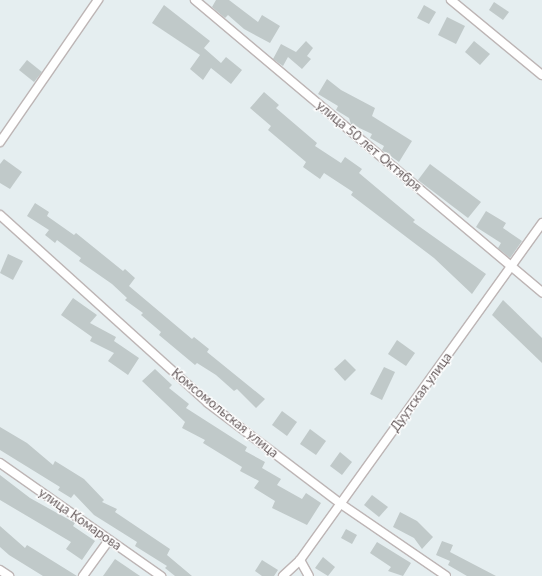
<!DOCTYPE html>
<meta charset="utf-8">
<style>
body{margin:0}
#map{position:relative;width:542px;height:576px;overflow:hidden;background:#e5eef0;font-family:Lato,sans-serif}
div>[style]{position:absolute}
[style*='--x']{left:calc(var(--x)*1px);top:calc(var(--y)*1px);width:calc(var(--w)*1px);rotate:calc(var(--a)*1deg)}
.building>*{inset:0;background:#c0c9c9}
.roads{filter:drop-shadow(1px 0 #bdb5b5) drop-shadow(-1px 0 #bdb5b5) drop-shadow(0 1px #bdb5b5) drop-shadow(0 -1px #bdb5b5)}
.minor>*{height:8px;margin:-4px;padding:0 4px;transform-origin:4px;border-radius:4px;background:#fff}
span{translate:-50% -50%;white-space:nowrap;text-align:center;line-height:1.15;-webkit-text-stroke:3px #fff;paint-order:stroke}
.street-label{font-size:13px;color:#675c5d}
</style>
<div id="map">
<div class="building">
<i style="clip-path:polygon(216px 0,229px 0,258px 22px,262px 15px,280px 26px,270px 43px,244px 29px,228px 15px,225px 18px,212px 7px)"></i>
<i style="clip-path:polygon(494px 2px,509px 12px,503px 20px,489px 10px)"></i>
<i style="clip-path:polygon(164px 5px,210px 41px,204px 48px,221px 63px,226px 57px,242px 70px,231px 84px,211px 68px,203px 80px,190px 69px,200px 55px,152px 23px)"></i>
<i style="clip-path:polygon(424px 5px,436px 12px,429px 24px,417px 18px)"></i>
<i style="clip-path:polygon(447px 17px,465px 26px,456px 44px,438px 35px)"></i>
<i style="clip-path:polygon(306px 41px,313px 48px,307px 56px,311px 59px,302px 69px,288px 57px,283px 66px,273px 59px,281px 44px,296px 52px)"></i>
<i style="clip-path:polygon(474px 41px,490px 54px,480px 65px,465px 52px)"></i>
<i style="clip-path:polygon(27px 60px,42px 72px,34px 82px,19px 70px)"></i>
<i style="clip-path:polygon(327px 79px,341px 90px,375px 108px,372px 116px,412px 141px,399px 162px,382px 150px,384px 146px,370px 138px,372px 134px,351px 124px,349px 118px,336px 110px,338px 106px,318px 94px)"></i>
<i style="clip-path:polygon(264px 92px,279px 105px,276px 108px,317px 143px,315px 146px,341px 163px,345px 157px,362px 169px,359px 173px,415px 220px,413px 222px,486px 274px,472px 294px,434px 258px,351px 195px,353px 192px,324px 173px,320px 179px,303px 167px,306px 162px,268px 130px,271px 126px,250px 108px)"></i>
<i style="clip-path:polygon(4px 159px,22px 172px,10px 189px,0 183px,0 164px)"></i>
<i style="clip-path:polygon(430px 164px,481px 202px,468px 218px,418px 180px)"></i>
<i style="clip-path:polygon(35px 203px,49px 212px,47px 216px,74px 235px,76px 233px,123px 271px,125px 269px,135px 278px,129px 286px,192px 339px,194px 337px,209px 349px,207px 352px,265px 399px,256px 408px,237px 389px,234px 391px,216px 375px,197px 363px,195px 365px,159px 335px,161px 332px,141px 315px,143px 313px,125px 300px,127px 298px,112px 284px,79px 261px,81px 258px,57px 240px,55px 243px,45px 235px,49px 230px,27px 216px)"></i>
<i style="clip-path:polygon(486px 211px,506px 223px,503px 228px,522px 241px,510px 258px,498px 248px,501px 243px,476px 227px)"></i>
<i style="clip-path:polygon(8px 254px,23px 261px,13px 280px,0 273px)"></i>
<i style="clip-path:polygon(73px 298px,97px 315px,90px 323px,116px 337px,114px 341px,139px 358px,128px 375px,108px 361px,114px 353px,90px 341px,92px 337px,61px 315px)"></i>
<i style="clip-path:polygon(503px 300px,542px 338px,542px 363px,492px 315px)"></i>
<i style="clip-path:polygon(397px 340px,415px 353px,406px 366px,388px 354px)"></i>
<i style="clip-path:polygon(345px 359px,356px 370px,345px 381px,334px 369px)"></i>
<i style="clip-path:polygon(384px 367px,395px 372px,382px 400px,370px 394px)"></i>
<i style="clip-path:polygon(155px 369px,172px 385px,169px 388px,189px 404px,186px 408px,247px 447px,245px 451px,265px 462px,262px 468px,281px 479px,277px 485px,302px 499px,306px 493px,321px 503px,307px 525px,272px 508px,275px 501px,254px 488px,259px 481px,240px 471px,242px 467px,203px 443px,205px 440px,182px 428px,185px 422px,142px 381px)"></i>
<i style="clip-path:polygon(282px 411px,297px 422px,287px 436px,272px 425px)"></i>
<i style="clip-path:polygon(0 427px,27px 443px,53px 465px,55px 461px,84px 479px,104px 500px,102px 502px,117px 509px,115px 512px,170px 549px,167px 555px,192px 576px,175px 576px,165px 568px,167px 566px,135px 546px,137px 542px,94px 515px,74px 494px,71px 498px,58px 490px,60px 487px,0 450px)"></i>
<i style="clip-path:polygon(310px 429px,326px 441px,316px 455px,300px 444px)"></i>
<i style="clip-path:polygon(340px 452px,352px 462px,342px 475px,330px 466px)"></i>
<i style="clip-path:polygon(0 475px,30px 498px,75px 523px,73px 526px,95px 541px,82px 560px,66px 549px,71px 542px,0 500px)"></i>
<i style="clip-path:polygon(372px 495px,388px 507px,379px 517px,364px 505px)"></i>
<i style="clip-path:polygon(400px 512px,417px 521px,433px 537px,422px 549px,414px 538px,393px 527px)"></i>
<i style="clip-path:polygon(0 526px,25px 548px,27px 545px,77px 576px,43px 576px,9px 555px,0 547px)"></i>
<i style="clip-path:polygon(346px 529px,357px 535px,352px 544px,341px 538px)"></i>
<i style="clip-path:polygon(442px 541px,453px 545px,450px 552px,496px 576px,467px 576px,448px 565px,450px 561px,436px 555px)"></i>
<i style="clip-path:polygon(377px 542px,411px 563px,403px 576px,388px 571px,391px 567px,370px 553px)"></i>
<i style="clip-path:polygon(323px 557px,335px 567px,328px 576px,315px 568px)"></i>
<i style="clip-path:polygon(115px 559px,140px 576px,103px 576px)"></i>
<i style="clip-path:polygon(262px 560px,278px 570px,274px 576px,262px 576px,255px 571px)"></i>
</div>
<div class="roads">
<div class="minor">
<i style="--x:195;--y:0;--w:454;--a:40.1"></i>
<i style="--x:451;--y:0;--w:118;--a:39.5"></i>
<i style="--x:0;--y:142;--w:173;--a:-55.4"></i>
<i style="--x:0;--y:215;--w:280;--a:42.1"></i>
<i style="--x:208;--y:403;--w:167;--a:37.2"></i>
<i style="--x:341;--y:504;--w:127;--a:34.4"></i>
<i style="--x:0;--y:463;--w:197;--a:35.1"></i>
<i style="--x:300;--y:560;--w:18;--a:61"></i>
<i style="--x:0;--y:570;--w:11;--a:34"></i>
<i style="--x:83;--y:576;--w:44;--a:-54.2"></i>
<i style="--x:283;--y:576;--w:23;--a:-43"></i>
<i style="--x:300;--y:560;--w:415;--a:-54.3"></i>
</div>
</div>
<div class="street-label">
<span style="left:369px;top:146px;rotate:40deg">улица 50 лет Октября</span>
<span style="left:421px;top:392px;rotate:-54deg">Дуутская улица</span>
<span style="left:225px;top:413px;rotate:39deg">Комсомольская улица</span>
<span style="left:80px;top:519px;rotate:35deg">улица Комарова</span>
</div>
</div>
